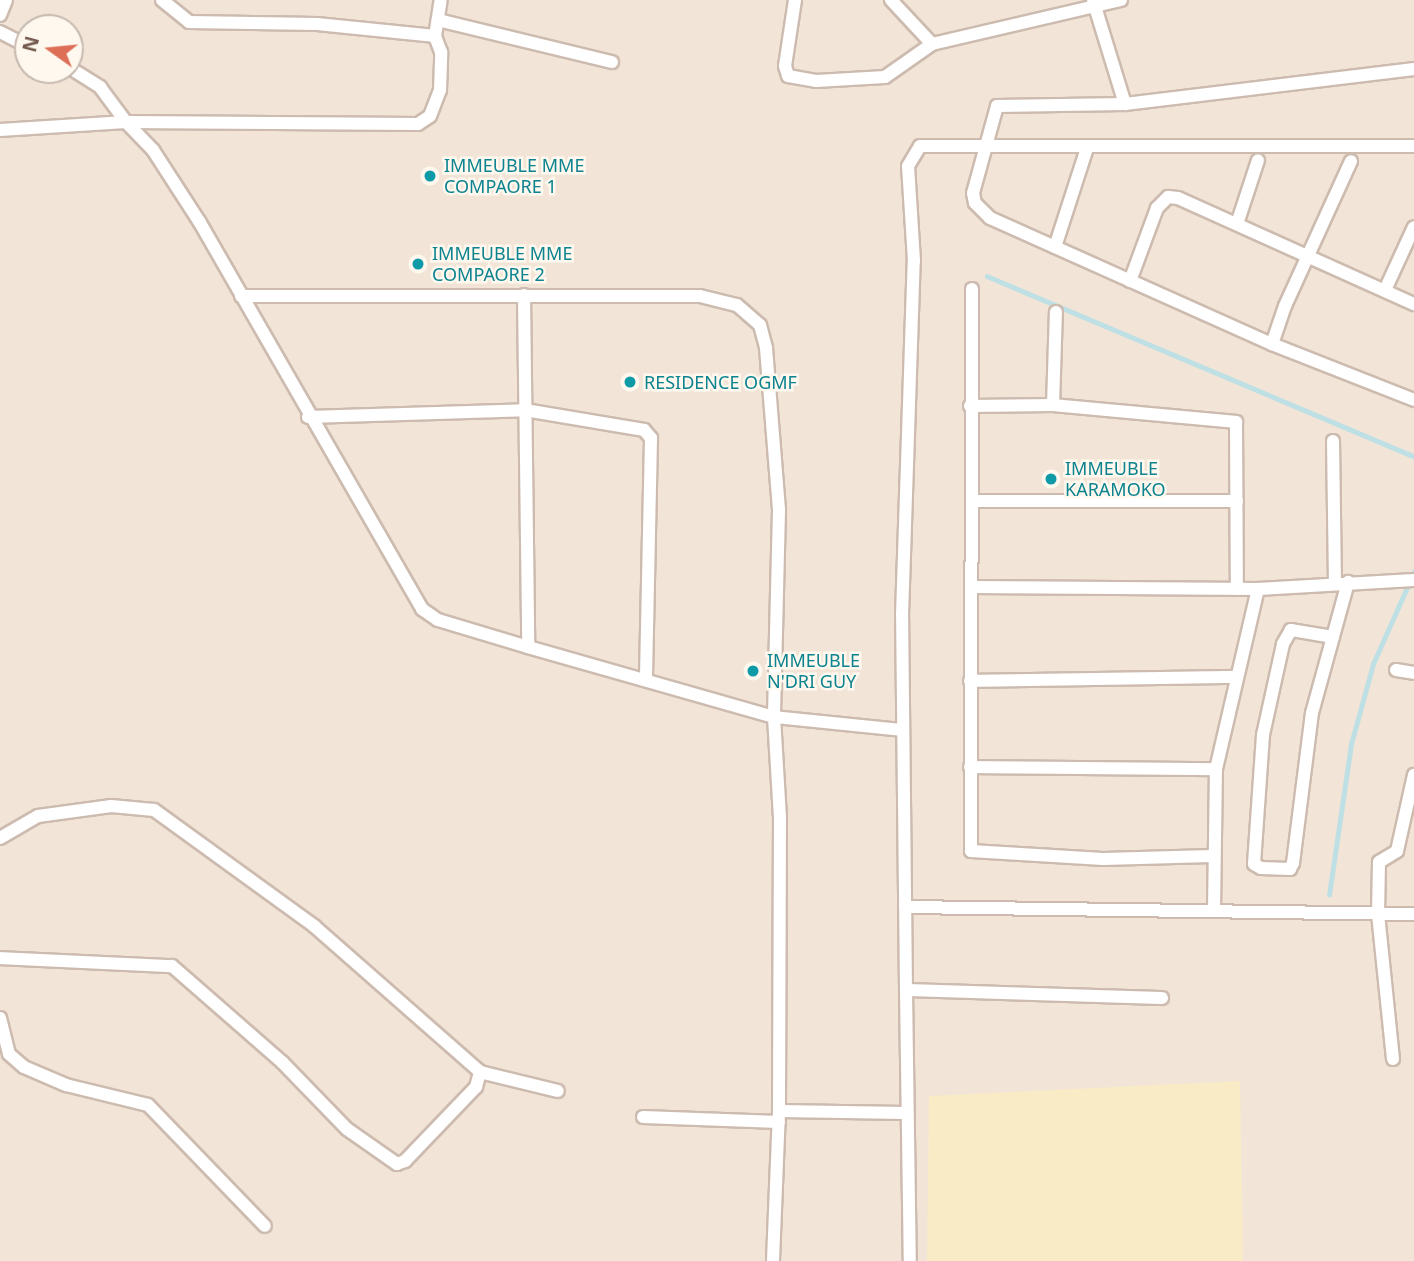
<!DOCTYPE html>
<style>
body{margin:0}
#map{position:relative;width:1414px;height:1261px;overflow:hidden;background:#fbf3e9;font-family:"Noto Sans",sans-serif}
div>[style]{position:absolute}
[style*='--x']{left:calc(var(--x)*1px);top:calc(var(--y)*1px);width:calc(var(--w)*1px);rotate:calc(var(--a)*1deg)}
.residential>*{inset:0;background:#f2e5d7}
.sand>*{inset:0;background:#f8ebc6}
.stream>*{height:4.5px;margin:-2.25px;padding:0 2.25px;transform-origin:2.25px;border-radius:2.25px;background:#bee0e4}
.roads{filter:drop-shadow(2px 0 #cdbbaf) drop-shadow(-2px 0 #cdbbaf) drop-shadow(0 2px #cdbbaf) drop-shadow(0 -2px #cdbbaf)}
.street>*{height:12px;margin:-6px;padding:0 6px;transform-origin:6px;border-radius:6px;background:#fff}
.dots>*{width:19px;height:19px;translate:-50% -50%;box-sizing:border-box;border:4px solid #fef8ef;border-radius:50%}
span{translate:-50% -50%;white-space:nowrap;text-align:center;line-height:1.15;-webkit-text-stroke:5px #fef8ef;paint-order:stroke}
.culture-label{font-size:18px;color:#0d838f}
.left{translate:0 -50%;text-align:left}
.north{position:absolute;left:14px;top:14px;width:70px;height:70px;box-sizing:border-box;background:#fef8ef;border:2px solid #c7b9af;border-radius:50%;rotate:285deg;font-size:19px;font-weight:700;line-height:28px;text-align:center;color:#745a4e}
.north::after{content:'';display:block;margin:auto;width:24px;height:32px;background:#dd6f56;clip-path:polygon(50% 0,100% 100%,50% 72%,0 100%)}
</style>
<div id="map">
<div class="residential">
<i style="clip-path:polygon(evenodd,0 0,1414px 0,1414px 1261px,0 1261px,0 0,28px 28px,70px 28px,70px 70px,28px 70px,28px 28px)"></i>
</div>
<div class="sand">
<i style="clip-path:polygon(1240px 1081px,1243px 1261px,927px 1261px,929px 1096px)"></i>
</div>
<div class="stream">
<i style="--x:987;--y:276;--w:463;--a:22.9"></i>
<i style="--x:1329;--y:895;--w:153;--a:-81.7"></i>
<i style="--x:1351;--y:744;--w:83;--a:-74.6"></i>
<i style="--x:1373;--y:664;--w:101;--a:-66"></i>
</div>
<div class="roads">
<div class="street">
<i style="--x:162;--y:0;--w:35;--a:39"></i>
<i style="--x:189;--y:22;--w:128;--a:0.9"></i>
<i style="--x:317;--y:24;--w:119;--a:5.8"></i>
<i style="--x:795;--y:0;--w:67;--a:98.6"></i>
<i style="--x:785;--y:66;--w:10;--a:73"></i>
<i style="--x:788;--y:76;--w:28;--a:10"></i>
<i style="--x:816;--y:81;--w:69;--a:-3.3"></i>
<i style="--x:885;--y:77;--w:57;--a:-35.1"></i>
<i style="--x:932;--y:44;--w:194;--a:-13.1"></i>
<i style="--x:891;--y:0;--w:60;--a:47"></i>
<i style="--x:1093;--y:0;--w:109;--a:72.9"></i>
<i style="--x:0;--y:15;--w:16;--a:-68"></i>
<i style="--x:438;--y:20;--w:179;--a:13.6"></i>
<i style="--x:0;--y:32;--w:31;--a:27"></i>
<i style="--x:70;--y:68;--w:36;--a:32"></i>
<i style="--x:100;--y:87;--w:44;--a:53.4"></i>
<i style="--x:126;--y:122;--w:292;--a:0.4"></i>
<i style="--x:418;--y:124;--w:14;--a:-34"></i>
<i style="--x:430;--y:116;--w:28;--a:-69"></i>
<i style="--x:440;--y:90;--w:38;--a:-88"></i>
<i style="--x:441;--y:52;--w:17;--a:-111"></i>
<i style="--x:435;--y:36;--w:36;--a:-81"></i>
<i style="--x:1414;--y:69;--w:291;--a:173.1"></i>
<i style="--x:1125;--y:104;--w:128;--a:179.1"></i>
<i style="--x:997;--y:106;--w:90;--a:105.4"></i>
<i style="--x:973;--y:193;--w:10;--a:79"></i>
<i style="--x:975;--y:203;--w:21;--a:45"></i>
<i style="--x:990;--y:218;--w:309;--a:24.1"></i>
<i style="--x:1272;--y:344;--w:153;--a:21.5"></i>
<i style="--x:0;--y:130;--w:126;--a:-3.6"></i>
<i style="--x:126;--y:122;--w:39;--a:46"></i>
<i style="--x:153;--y:150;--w:85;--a:57.1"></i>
<i style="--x:199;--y:221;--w:448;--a:60.1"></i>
<i style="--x:422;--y:609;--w:19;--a:35"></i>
<i style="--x:438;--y:620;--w:94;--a:16.7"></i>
<i style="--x:528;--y:647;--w:256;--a:15.9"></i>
<i style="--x:774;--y:717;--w:129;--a:5.8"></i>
<i style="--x:1237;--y:224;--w:67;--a:-71.8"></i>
<i style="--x:1055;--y:247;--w:104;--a:-72.1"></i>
<i style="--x:1130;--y:281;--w:78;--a:-69.7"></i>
<i style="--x:1157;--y:208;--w:16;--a:-45"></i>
<i style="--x:1168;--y:197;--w:10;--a:6"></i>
<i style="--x:1178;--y:198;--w:259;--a:24.2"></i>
<i style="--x:972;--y:289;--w:562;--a:90.1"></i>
<i style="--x:971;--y:851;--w:132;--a:3.5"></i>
<i style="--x:1103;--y:859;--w:109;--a:-1.6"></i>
<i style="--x:1385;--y:290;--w:69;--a:-65.3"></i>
<i style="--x:524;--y:295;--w:352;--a:89.3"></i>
<i style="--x:241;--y:296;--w:459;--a:0"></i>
<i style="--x:700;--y:296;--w:38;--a:14"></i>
<i style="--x:737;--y:305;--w:30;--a:41"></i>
<i style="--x:760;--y:325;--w:24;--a:75"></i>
<i style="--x:766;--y:348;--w:163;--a:85.4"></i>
<i style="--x:779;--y:510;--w:207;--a:91.4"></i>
<i style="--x:774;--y:717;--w:100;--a:86.6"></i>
<i style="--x:780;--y:817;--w:294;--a:90.2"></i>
<i style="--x:779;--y:1111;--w:150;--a:92.3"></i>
<i style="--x:1272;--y:344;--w:40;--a:-71.1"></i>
<i style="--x:1285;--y:306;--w:159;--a:-65.5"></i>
<i style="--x:1053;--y:405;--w:93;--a:-88.2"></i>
<i style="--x:970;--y:406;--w:83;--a:-0.7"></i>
<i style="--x:1053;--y:405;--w:184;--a:5.3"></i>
<i style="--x:1236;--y:422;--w:167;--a:89.7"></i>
<i style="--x:308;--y:417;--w:217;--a:-1.8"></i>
<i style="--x:525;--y:410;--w:121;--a:9.5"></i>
<i style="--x:644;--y:430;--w:11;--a:49"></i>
<i style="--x:651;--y:438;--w:242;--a:91.2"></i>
<i style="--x:1333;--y:441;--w:143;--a:89.2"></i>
<i style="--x:972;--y:501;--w:265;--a:0"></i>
<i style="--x:972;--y:587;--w:286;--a:0.4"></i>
<i style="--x:1258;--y:589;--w:156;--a:-3.3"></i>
<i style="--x:1333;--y:637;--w:43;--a:-170.5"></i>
<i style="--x:1291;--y:630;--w:16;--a:120"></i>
<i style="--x:1283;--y:644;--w:93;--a:102.4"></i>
<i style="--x:1263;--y:735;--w:129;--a:94"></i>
<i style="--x:1254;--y:864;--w:8;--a:30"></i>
<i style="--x:1261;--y:868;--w:29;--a:2"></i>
<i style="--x:1290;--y:869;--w:7;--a:-63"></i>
<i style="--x:1293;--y:863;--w:151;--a:-82.8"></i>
<i style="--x:1312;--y:713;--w:136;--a:-74.6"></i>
<i style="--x:1396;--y:670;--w:18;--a:9"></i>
<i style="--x:970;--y:681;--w:266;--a:-0.9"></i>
<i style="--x:970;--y:767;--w:246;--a:0.5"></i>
<i style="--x:0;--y:838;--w:44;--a:-30.1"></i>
<i style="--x:38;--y:816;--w:74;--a:-7.8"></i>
<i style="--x:111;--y:806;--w:43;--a:5.3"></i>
<i style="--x:154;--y:810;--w:198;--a:35.9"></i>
<i style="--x:314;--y:926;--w:221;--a:41.3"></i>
<i style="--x:480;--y:1072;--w:80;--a:13.7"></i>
<i style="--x:905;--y:907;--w:509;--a:0.79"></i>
<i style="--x:1214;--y:910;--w:141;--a:-89.2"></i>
<i style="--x:1216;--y:769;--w:185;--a:-76.9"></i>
<i style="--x:0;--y:958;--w:172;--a:2.7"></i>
<i style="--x:172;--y:966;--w:146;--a:41.1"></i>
<i style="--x:282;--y:1062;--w:93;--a:45.9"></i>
<i style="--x:347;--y:1129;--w:61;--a:35"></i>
<i style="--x:397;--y:1164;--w:9;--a:-21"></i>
<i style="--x:405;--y:1161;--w:103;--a:-46.2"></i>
<i style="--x:476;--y:1087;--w:16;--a:-75"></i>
<i style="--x:906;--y:990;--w:271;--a:89.2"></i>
<i style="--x:1162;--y:998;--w:256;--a:-178.2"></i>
<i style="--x:906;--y:990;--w:375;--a:-90.6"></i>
<i style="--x:902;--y:615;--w:354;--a:-88.1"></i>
<i style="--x:914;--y:261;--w:95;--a:-93.6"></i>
<i style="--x:908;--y:166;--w:23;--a:-59"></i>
<i style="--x:920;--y:146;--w:494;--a:0"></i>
<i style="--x:0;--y:1018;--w:37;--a:76"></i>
<i style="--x:9;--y:1054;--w:20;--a:41"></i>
<i style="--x:24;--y:1067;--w:46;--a:23.2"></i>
<i style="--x:66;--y:1085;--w:84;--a:13.7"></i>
<i style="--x:148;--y:1105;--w:168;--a:46"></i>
<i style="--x:1393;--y:1059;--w:146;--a:-95.9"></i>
<i style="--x:1378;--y:914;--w:52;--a:-88.9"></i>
<i style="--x:1379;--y:862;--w:21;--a:-31"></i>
<i style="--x:1397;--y:851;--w:78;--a:-77.4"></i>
<i style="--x:779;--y:1111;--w:127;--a:0.9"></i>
<i style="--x:643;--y:1117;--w:136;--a:2.1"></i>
</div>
</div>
<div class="dots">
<i style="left:430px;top:176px;background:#0f9aa8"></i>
<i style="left:418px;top:264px;background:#0f9aa8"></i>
<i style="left:630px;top:382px;background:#0f9aa8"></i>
<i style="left:1051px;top:479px;background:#0f9aa8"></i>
<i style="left:753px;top:671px;background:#0f9aa8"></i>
</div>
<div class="culture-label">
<span class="left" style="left:444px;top:176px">IMMEUBLE MME<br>COMPAORE 1</span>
<span class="left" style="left:432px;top:264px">IMMEUBLE MME<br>COMPAORE 2</span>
<span class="left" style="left:644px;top:382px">RESIDENCE OGMF</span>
<span class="left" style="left:1065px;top:479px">IMMEUBLE<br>KARAMOKO</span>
<span class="left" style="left:767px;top:671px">IMMEUBLE<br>N'DRI GUY</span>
</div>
<div class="north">N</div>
</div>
